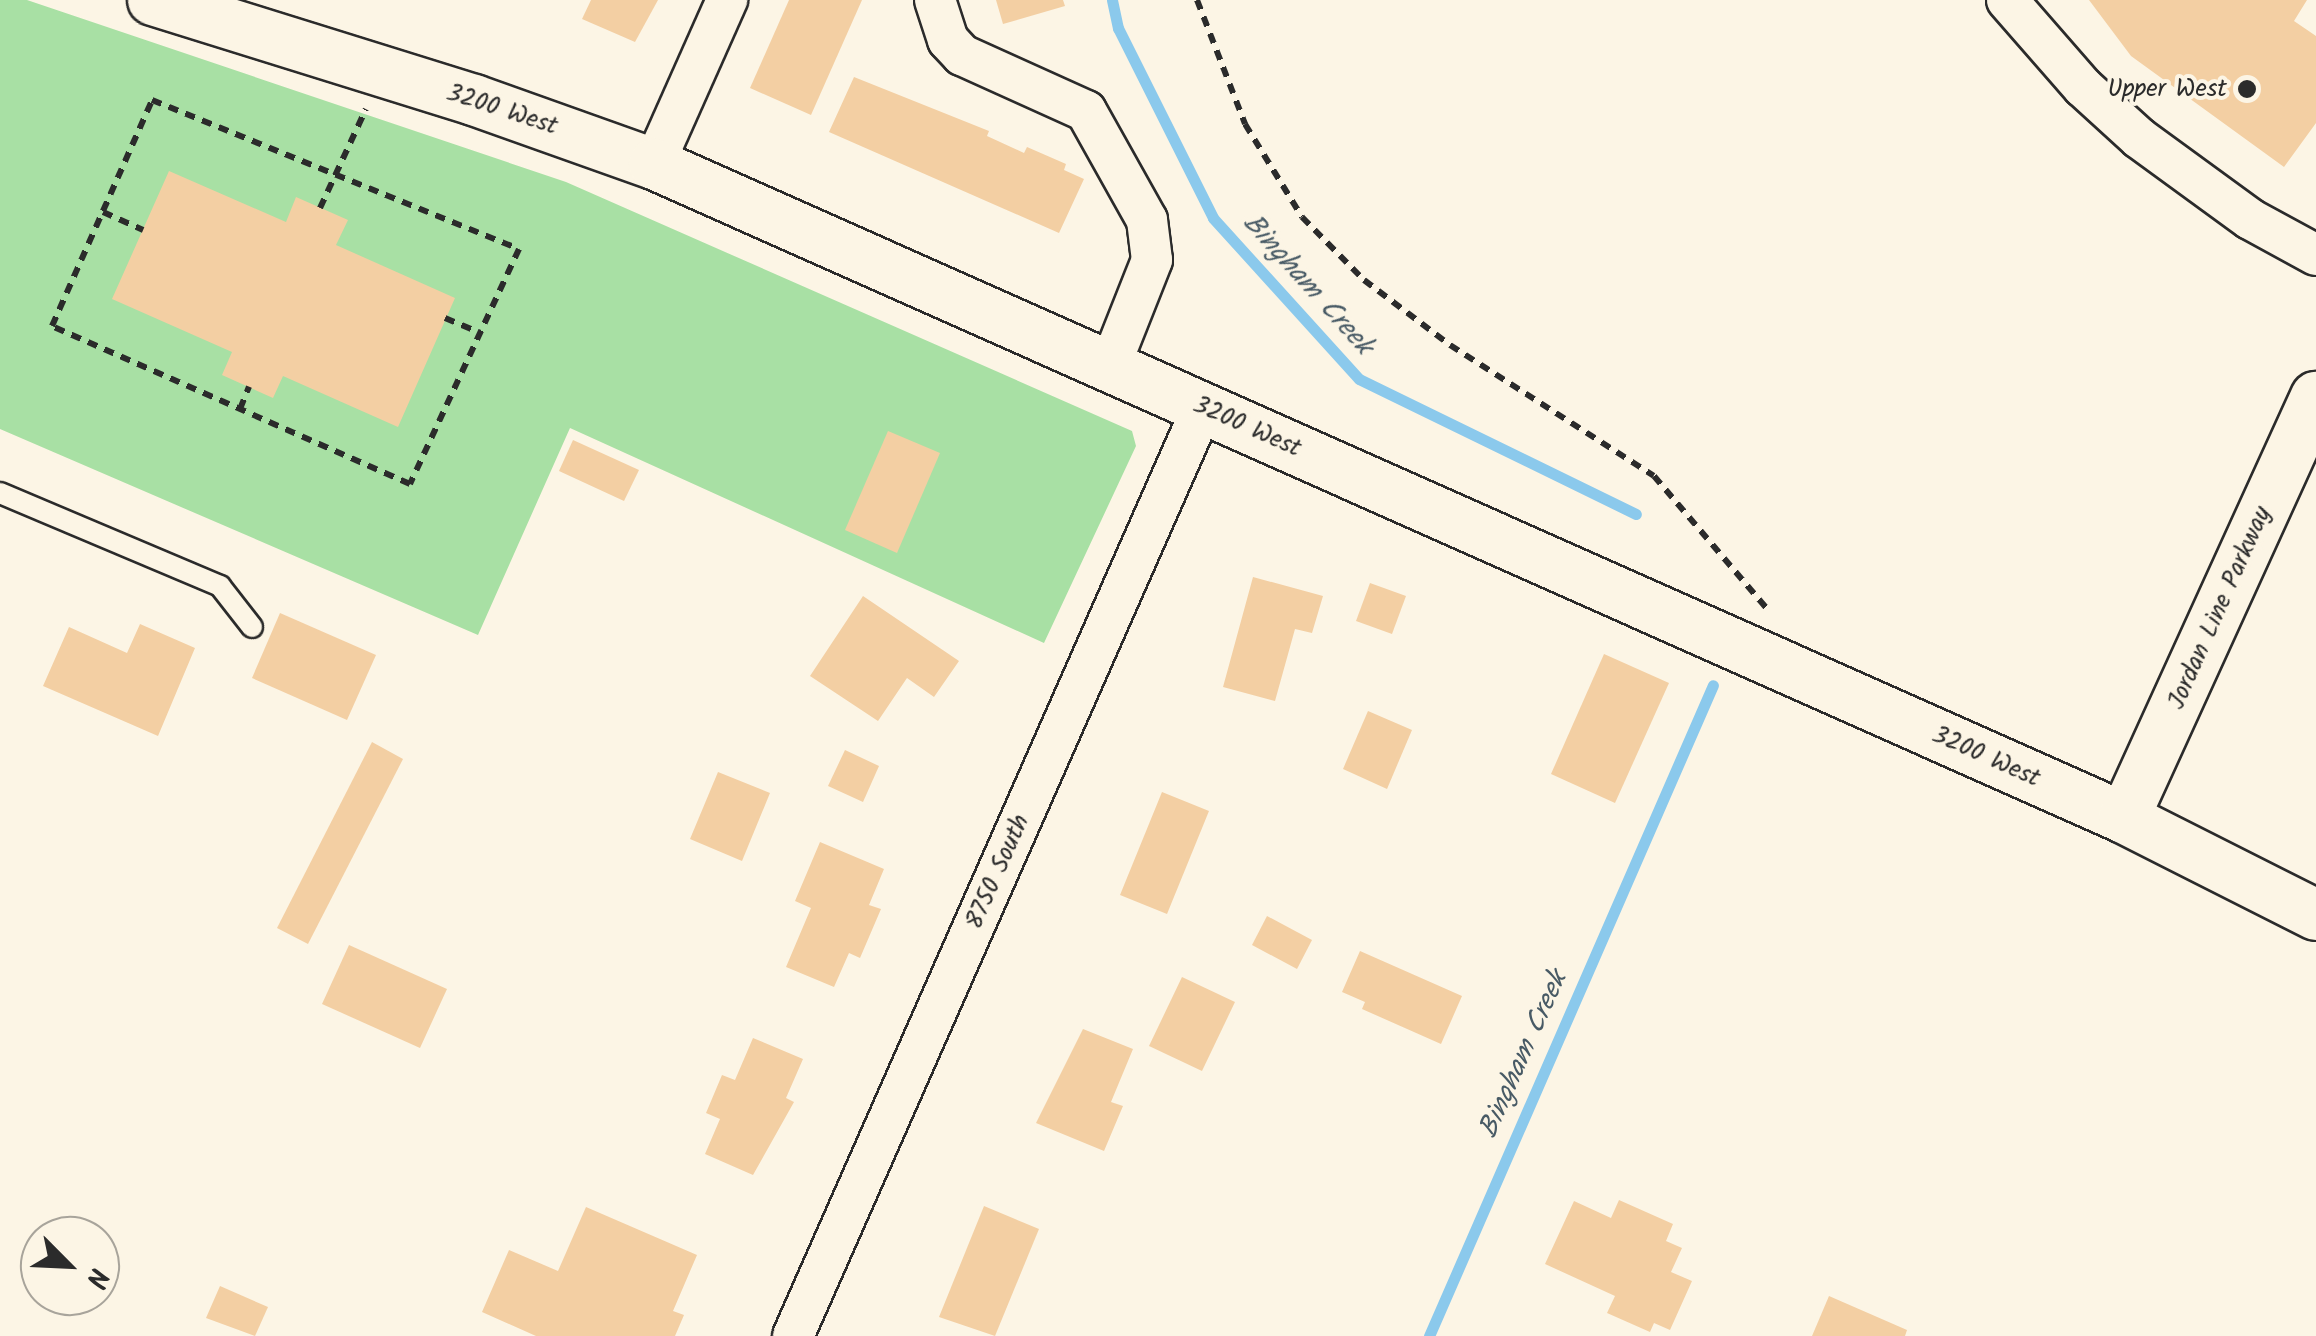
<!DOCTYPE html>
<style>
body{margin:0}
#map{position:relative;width:2316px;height:1336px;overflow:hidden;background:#fcf5e5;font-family:Kalam,sans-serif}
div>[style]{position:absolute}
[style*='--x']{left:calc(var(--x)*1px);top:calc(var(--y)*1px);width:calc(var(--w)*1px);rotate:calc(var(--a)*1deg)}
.green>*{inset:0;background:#a8e0a4}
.stream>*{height:11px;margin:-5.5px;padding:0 5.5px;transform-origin:5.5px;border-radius:5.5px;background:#8bc9ec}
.building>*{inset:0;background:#f3cfa3}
.path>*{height:6px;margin-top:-3px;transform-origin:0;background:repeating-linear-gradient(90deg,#2b2b2b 0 10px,transparent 0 18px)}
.roads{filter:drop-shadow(2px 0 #2b2b2b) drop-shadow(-2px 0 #2b2b2b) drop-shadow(0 2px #2b2b2b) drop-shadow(0 -2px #2b2b2b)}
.service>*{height:20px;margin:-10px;padding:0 10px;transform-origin:10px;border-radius:10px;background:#fcf5e5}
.minor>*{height:40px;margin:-20px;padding:0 20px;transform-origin:20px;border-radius:20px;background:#fcf5e5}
.tertiary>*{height:50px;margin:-25px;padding:0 25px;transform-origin:25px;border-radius:25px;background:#fcf5e5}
.dots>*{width:28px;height:28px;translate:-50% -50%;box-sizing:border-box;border:5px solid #fcf5e5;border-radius:50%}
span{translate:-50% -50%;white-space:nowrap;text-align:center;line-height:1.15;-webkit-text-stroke:8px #fcf5e5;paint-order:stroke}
.poi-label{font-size:25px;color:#2b2b2b}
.right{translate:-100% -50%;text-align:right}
.street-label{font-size:25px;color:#2b2b2b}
.water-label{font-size:28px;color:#485a65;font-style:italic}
.north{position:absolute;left:20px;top:1216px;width:100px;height:100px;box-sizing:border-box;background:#fcf5e5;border:2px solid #a8a49b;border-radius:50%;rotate:114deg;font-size:28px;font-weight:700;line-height:40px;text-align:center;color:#2b2b2b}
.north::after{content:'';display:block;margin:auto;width:35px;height:45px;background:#2b2b2b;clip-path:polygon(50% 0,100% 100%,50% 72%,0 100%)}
</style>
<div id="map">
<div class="green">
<i style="clip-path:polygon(0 0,27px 0,566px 182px,1132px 431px,1136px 446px,1044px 643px,570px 428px,478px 635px,0 429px)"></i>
</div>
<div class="stream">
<i style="--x:1112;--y:0;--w:29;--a:78"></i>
<i style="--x:1118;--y:28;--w:212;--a:63.4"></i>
<i style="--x:1213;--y:218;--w:217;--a:47.8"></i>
<i style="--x:1359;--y:379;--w:308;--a:26"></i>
<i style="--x:1429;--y:1336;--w:710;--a:-66.43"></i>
</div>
<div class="building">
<i style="clip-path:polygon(591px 0,658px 0,635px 42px,582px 19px)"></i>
<i style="clip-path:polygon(789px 0,862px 0,811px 115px,750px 88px)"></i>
<i style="clip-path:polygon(996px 0,1063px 0,1065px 6px,1003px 24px)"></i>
<i style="clip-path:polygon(2089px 0,2307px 0,2294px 21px,2316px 36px,2316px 123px,2284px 167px,2131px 56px)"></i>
<i style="clip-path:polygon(854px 77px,989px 131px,987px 136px,1024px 153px,1027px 147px,1066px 164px,1064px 170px,1084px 179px,1059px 233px,829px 132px)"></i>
<i style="clip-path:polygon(169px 171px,286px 222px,296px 197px,348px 220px,336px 245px,455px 298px,398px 427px,283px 376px,273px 398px,222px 375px,232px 352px,112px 299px)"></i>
<i style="clip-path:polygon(888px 431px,940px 453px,897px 553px,845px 530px)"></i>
<i style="clip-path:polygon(573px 440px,639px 470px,624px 501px,559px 471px)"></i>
<i style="clip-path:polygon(1253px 577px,1323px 596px,1312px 633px,1295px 629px,1275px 701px,1223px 687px)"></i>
<i style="clip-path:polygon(1370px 583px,1406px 596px,1392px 634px,1356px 621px)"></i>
<i style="clip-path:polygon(863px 596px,959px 661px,934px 697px,907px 678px,878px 721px,810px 676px)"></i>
<i style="clip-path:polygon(280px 613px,376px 655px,347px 720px,252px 678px)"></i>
<i style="clip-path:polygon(140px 624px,195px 648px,158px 736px,43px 686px,69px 627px,127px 653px)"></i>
<i style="clip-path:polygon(1604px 654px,1669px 683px,1615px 803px,1551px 774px)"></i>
<i style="clip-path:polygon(1368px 711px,1412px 730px,1387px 789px,1343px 769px)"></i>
<i style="clip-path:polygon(372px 742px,403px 759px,308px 944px,277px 928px)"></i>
<i style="clip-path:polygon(845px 750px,879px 766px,863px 802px,828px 786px)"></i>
<i style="clip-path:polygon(718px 772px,770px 793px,742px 861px,690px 839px)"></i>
<i style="clip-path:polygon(1162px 792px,1209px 811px,1167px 914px,1120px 895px)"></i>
<i style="clip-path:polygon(820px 842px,884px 869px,869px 905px,881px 909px,860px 958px,849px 953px,834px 987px,786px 967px,811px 908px,795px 901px)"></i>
<i style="clip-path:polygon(1267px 916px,1312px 940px,1297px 969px,1252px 945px)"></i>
<i style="clip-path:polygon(349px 945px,447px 989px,420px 1048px,322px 1004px)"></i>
<i style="clip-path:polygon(1360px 951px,1462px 996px,1441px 1044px,1362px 1009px,1365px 1002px,1342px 992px)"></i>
<i style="clip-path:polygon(1182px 977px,1235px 1002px,1202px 1071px,1149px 1046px)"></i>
<i style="clip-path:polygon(1083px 1029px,1133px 1049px,1111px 1102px,1123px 1106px,1104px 1151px,1036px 1123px)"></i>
<i style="clip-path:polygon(753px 1038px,803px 1059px,786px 1098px,794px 1102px,753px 1175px,705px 1154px,720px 1119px,706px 1113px,722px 1075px,735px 1080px)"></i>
<i style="clip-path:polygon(1619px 1200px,1673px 1224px,1666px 1241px,1682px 1248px,1671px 1272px,1692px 1281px,1670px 1330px,1654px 1323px,1650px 1332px,1607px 1313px,1615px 1296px,1545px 1264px,1574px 1201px,1611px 1218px)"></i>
<i style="clip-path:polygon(984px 1206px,1039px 1229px,995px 1336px,939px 1317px)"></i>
<i style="clip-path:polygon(586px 1207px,697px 1255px,673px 1311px,684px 1315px,675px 1336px,536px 1336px,482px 1312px,509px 1250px,558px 1271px)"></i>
<i style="clip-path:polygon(220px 1286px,268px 1307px,255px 1336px,206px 1318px)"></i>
<i style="clip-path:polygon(1829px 1296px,1907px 1330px,1905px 1336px,1812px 1336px)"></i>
</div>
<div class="path">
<i style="--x:1197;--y:0;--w:133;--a:68.8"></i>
<i style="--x:1245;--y:124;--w:109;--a:58.5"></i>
<i style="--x:1302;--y:217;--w:88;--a:45.5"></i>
<i style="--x:1364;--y:280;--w:108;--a:37.1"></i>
<i style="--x:1450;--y:345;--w:242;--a:32.7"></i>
<i style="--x:1654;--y:476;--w:176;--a:49.6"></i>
<i style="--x:152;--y:100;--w:396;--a:22.1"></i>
<i style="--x:519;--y:249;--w:259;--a:114.9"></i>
<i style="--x:410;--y:484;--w:391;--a:-156.2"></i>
<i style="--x:52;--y:326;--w:247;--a:-66.1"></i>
<i style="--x:320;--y:208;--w:109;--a:-65.1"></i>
<i style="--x:103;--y:212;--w:44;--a:24.2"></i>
<i style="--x:445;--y:318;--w:38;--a:23"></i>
<i style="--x:240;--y:409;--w:24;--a:-68"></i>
</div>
<div class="roads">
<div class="service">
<i style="--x:0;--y:493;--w:239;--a:22.9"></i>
<i style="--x:220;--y:586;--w:52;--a:52"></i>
</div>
<div class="minor">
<i style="--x:935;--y:0;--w:42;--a:72"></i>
<i style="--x:948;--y:40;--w:21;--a:47"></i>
<i style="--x:962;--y:55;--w:136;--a:24.3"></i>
<i style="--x:1086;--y:111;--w:125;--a:60.8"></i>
<i style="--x:1147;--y:220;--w:40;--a:82.9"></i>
<i style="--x:1152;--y:260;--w:114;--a:111.6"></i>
<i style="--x:2007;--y:0;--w:116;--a:48.9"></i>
<i style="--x:2083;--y:87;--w:76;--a:42.3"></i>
<i style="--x:2139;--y:138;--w:137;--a:36.1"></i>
<i style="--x:2250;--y:219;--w:75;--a:28.6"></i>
<i style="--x:654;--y:164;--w:180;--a:-66"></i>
<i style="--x:793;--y:1336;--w:1015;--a:-66.19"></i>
</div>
<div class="tertiary">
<i style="--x:153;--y:0;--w:336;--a:17.3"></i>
<i style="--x:474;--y:100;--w:191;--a:19.6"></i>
<i style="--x:654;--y:164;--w:1609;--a:23.98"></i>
<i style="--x:2124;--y:818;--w:215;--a:26.8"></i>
<i style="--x:2124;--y:818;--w:463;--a:-65.5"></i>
</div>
</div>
<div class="dots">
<i style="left:2247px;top:89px;background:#2b2b2b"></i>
</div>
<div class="poi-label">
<span class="right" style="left:2227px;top:89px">Upper West</span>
</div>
<div class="street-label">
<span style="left:502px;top:110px;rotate:18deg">3200 West</span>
<span style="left:1247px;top:427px;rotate:24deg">3200 West</span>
<span style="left:2220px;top:608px;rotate:-66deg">Jordan Line Parkway</span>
<span style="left:1986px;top:757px;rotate:24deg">3200 West</span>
<span style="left:998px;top:872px;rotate:-66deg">8750 South</span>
</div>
<div class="water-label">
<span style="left:1307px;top:285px;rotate:48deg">Bingham Creek</span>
<span style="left:1524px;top:1055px;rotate:-66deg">Bingham Creek</span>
</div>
<div class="north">N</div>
</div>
